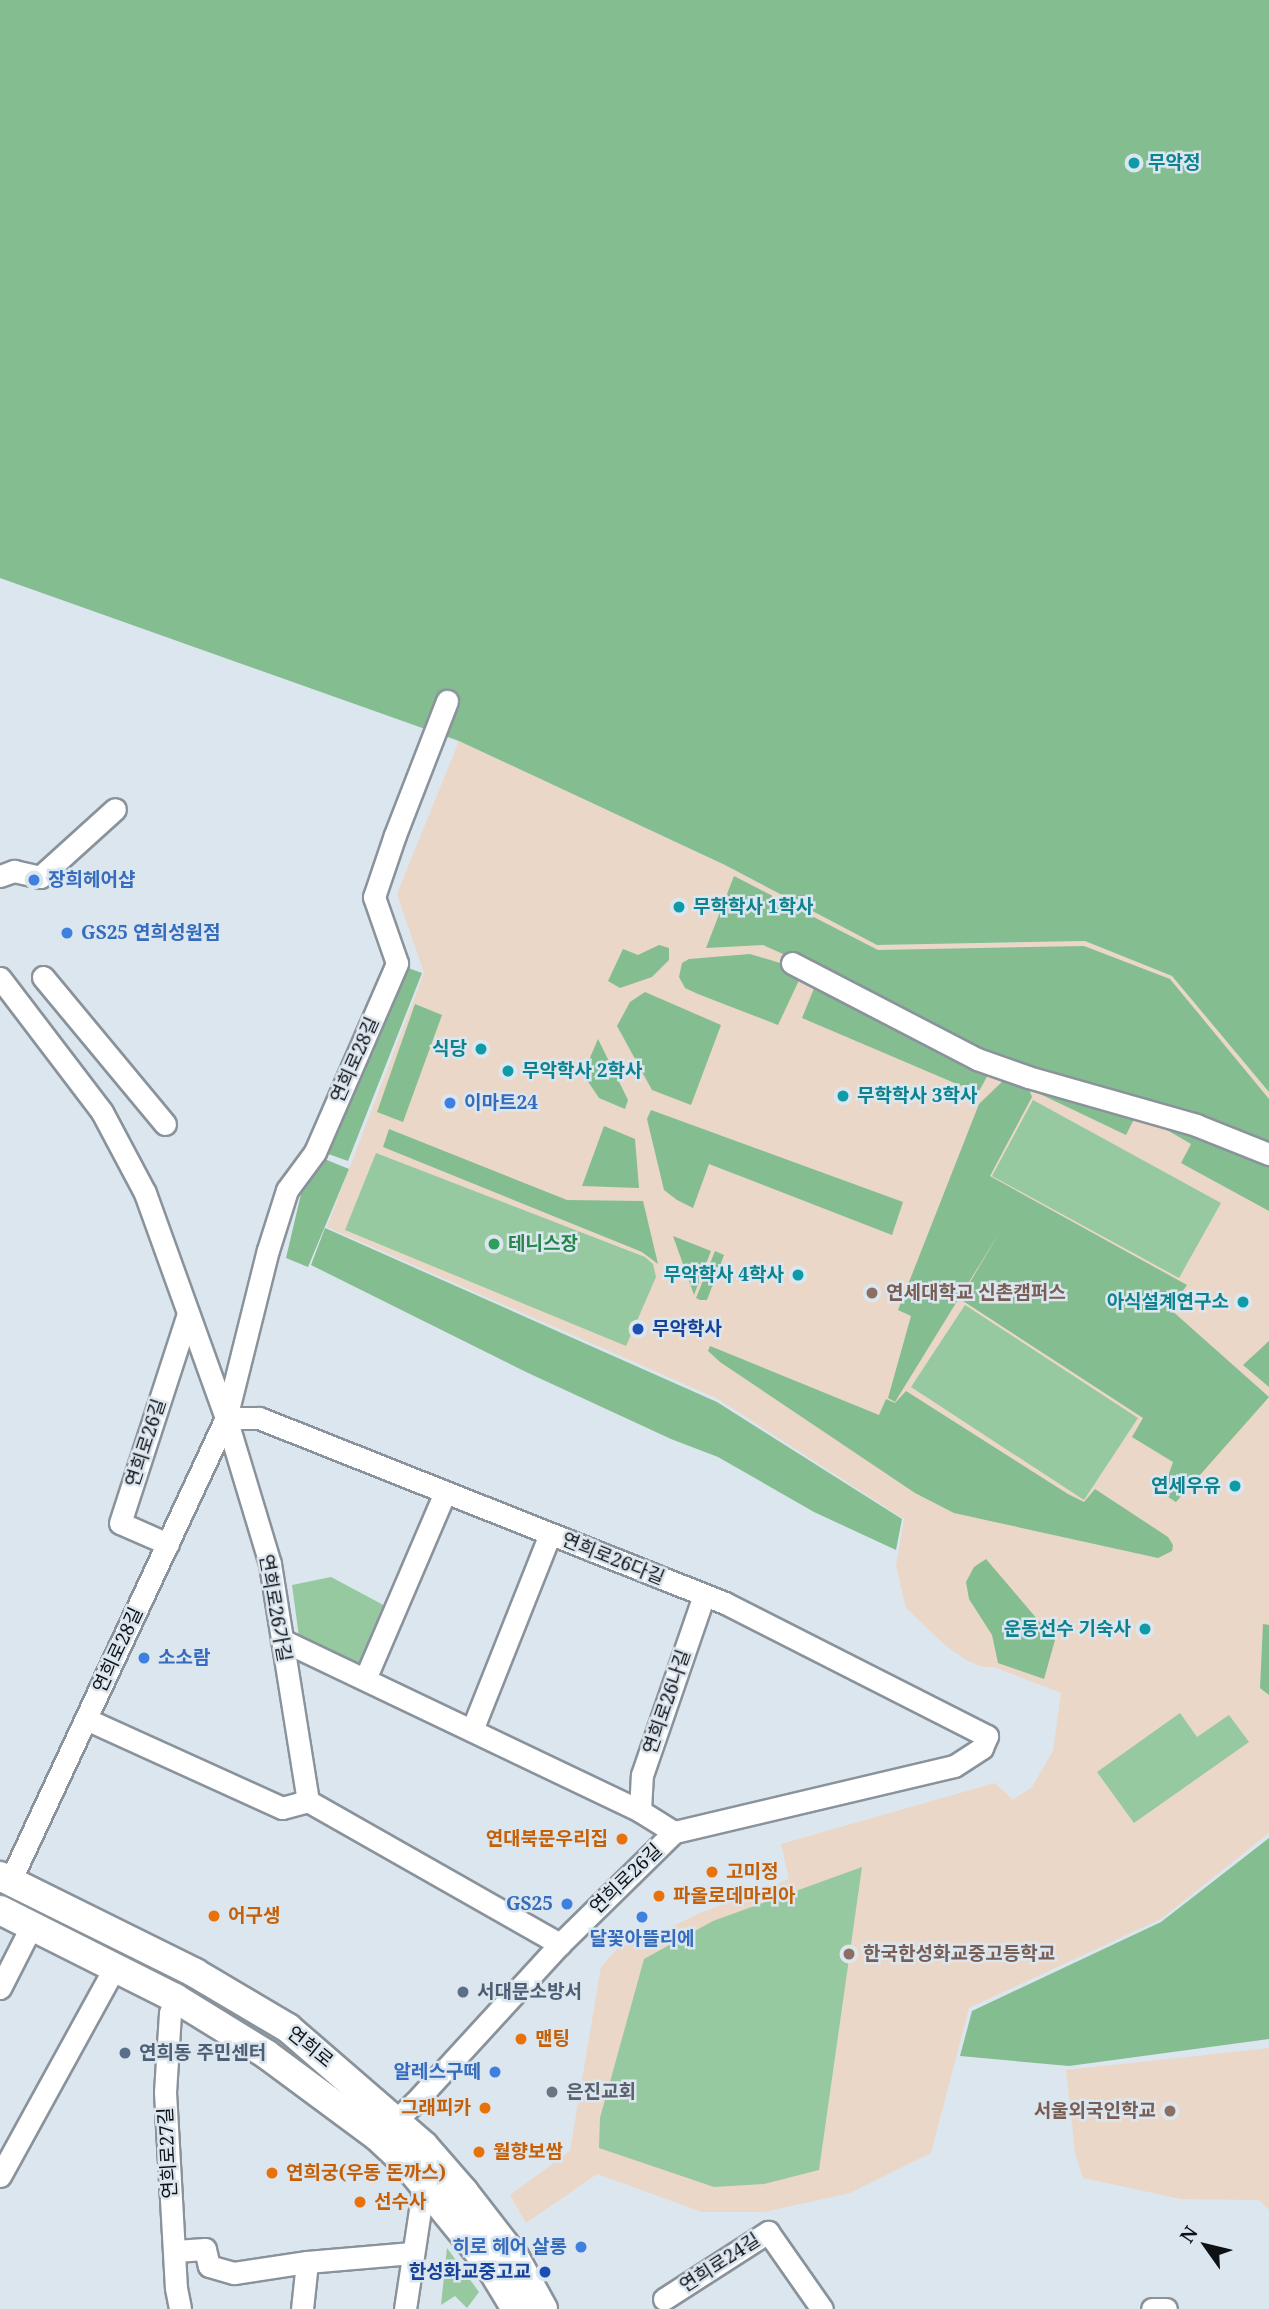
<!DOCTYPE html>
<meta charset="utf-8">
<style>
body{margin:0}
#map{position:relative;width:1269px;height:2309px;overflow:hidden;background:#dce6ee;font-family:"Noto Serif","Noto Sans KR",serif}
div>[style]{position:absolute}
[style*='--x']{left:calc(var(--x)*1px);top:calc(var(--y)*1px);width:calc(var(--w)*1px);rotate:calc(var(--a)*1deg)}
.education>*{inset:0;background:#ead7c7}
.green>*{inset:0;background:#96c9a0}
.forest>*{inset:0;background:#84bd90}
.roads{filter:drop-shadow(2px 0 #8a939b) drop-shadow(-2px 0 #8a939b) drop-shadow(0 2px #8a939b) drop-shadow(0 -2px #8a939b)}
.street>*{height:21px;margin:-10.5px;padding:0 10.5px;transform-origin:10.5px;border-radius:10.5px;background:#fff}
.secondary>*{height:28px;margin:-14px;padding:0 14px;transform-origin:14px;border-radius:14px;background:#fff}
.dots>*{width:19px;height:19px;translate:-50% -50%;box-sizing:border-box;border:4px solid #dce6ee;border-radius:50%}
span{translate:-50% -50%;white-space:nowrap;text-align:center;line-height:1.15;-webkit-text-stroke:5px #dce6ee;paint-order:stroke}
.culture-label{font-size:19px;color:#0d838f;font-weight:700}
.left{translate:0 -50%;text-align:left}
.right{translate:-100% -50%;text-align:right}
.shop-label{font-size:19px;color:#366cbe;font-weight:700}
.street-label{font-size:19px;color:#0f1215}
.leisure-label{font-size:19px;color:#27864d;font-weight:700}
.education-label{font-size:19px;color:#785e54;font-weight:700}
.transit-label{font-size:19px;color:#164399;font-weight:700}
.food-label{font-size:19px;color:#c56008;font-weight:700}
.service-label{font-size:19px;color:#4e5e75;font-weight:700}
.worship-label{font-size:19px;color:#5b616d;font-weight:700}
.north{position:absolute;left:1171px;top:2211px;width:70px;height:70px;-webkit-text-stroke:5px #dce6ee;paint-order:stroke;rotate:304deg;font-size:19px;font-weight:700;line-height:28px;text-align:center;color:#0f1215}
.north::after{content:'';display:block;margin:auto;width:24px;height:32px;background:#0f1215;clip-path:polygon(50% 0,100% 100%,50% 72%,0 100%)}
</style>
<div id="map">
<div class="education">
<i style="clip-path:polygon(459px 741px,725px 865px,877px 945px,1085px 941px,1172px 976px,1269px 1092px,1269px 1833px,1161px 1919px,969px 2008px,931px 2153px,850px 2193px,764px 2212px,702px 2212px,597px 2174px,526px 2223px,510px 2195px,570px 2151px,601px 1967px,624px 1941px,645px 1940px,698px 1914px,789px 1879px,781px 1844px,995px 1783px,1013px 1800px,1032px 1787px,1053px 1751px,1061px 1693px,994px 1667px,983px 1667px,968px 1661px,946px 1646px,906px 1608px,896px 1566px,904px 1519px,718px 1399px,327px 1227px,424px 973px,397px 894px)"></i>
<i style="clip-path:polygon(1269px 2048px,1269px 2210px,1259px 2200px,1181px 2199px,1083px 2178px,1075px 2153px,1066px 2070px)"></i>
</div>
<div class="green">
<i style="clip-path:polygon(1033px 1100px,1221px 1203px,1179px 1278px,992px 1176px)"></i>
<i style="clip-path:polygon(376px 1153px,645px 1257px,653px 1264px,656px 1277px,626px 1346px,345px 1230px)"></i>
<i style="clip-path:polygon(965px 1305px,1138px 1418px,1084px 1500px,911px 1387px)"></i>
<i style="clip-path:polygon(331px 1577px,389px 1608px,361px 1667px,299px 1637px,292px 1585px)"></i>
<i style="clip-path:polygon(1180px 1713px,1197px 1737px,1229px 1715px,1249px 1742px,1134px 1823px,1097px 1772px)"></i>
<i style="clip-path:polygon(862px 1867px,819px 2170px,764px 2184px,714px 2187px,599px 2148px,600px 2118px,644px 1959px,713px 1921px)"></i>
<i style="clip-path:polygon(447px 2248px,479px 2292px,467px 2308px,455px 2296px,441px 2305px)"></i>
</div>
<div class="forest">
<i style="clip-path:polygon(0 0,1269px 0,1269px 1092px,1172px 976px,1085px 941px,877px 945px,725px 865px,459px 741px,0 578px)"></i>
<i style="clip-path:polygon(734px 876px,878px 950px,1084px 946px,1170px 979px,1269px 1099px,1269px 1149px,980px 1055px,823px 972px,763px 945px,706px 948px)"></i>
<i style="clip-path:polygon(659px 945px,669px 948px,669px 960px,652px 977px,620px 988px,608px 981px,623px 949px,638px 955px)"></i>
<i style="clip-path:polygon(750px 954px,790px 966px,801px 976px,778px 1025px,698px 994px,685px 988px,679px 977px,682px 963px,689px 959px)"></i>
<i style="clip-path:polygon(400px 965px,422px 973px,348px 1161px,320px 1151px)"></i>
<i style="clip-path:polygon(815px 986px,975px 1070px,989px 1073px,978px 1093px,802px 1018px)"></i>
<i style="clip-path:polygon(645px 992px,721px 1025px,691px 1105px,652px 1090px,617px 1026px,630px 1002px)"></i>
<i style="clip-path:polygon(415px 1004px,442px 1015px,403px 1122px,377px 1112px)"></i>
<i style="clip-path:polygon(598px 1039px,628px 1100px,625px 1109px,599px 1098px,583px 1074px)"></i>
<i style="clip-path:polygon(1008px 1076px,1026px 1081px,1032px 1097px,990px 1176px,1187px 1285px,1170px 1309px,1269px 1397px,1176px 1502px,1162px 1493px,1173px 1462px,1132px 1437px,1143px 1418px,960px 1299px,1001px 1230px,895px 1402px,888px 1398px,911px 1316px,898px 1310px,979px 1104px)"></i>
<i style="clip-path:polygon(1033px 1081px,1138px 1111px,1126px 1135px,1040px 1094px)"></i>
<i style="clip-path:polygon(651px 1110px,903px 1202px,892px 1235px,709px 1164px,693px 1208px,677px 1200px,664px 1190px,647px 1119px)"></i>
<i style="clip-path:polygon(1143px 1116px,1269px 1159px,1269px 1211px,1181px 1163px,1191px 1144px)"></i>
<i style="clip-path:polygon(604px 1126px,635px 1139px,639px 1188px,582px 1186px)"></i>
<i style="clip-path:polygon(389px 1129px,567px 1200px,643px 1201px,658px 1264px,642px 1252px,383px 1147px)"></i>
<i style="clip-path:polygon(317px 1156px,349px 1169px,308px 1267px,286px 1258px,305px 1177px)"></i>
<i style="clip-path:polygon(325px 1228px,717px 1402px,902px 1519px,896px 1550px,814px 1512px,718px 1457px,671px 1439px,526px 1372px,311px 1265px)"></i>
<i style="clip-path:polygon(673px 1236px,711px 1251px,694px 1295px)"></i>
<i style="clip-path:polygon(715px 1251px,724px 1255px,707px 1300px,700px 1300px,696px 1298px)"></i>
<i style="clip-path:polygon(1269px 1341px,1269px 1387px,1243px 1365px)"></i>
<i style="clip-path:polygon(710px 1346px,879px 1415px,886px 1399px,895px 1403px,906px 1391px,1068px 1494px,1084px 1502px,1095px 1489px,1168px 1537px,1173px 1545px,1172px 1551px,1158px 1558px,954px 1513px,915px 1493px,720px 1362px,708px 1351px)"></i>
<i style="clip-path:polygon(986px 1559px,1055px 1640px,1044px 1679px,998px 1663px,992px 1635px,969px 1599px,966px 1582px,974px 1567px)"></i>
<i style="clip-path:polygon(1263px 1624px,1269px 1625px,1269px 1695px,1260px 1688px)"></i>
<i style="clip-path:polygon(1269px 1838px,1269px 2039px,1069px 2066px,960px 2056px,972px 2011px,1161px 1922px)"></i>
</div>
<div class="roads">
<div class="street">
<i style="--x:0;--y:876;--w:15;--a:-20"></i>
<i style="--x:14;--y:871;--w:27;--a:13"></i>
<i style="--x:40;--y:877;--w:101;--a:-42.2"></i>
<i style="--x:792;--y:963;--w:208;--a:27.4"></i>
<i style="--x:977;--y:1059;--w:54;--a:19.4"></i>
<i style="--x:1028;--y:1077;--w:175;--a:15.9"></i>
<i style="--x:1196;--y:1125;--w:79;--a:21.7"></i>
<i style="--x:43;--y:977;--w:191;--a:50.3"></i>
<i style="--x:0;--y:978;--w:168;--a:52.7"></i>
<i style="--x:102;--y:1112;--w:92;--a:62"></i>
<i style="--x:145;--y:1193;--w:239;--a:70.2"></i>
<i style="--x:226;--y:1418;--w:152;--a:73.2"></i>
<i style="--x:270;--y:1564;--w:240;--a:80.9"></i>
<i style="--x:308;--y:1801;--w:290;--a:29.6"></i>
<i style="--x:226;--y:1418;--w:33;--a:0"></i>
<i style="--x:259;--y:1418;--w:501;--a:21.65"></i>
<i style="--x:725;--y:1603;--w:294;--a:26.9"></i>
<i style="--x:987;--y:1736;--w:13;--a:113"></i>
<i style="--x:982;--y:1748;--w:33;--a:147"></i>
<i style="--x:954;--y:1766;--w:288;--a:166.7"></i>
<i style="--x:674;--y:1832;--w:160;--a:135.5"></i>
<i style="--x:560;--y:1944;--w:214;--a:132.5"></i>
<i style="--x:415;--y:2102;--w:40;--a:136"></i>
<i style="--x:168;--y:1544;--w:52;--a:-156.4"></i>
<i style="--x:120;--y:1523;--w:220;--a:-72"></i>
<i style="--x:282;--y:1640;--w:397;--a:25.5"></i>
<i style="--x:640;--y:1811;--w:40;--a:32"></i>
<i style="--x:365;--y:1679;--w:203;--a:-66.8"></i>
<i style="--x:86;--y:1719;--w:215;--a:24.4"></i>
<i style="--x:282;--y:1808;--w:27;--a:-15"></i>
<i style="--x:472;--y:1730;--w:211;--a:-68.3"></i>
<i style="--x:640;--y:1811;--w:36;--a:-87"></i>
<i style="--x:642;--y:1775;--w:190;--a:-71"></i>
<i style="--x:10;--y:1881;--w:511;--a:-64.99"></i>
<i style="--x:226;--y:1418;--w:173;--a:-76"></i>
<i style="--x:268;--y:1250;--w:63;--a:-72.4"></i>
<i style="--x:287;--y:1190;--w:47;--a:-53.6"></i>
<i style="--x:315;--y:1152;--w:206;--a:-66.5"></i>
<i style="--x:397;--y:963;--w:70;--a:-109.2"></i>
<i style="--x:374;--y:897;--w:65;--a:-71.3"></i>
<i style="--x:395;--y:835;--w:144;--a:-68.8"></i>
<i style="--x:0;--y:1988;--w:71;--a:-63.1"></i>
<i style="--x:175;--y:1998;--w:16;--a:108"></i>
<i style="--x:170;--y:2013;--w:79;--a:93.6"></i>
<i style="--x:165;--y:2092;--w:196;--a:86.8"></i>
<i style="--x:176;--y:2288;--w:21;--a:79"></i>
<i style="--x:0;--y:2176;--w:239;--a:-61.2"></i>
<i style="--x:175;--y:2251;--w:30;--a:-4"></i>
<i style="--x:205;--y:2249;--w:17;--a:77"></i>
<i style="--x:209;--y:2266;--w:26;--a:16"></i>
<i style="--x:234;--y:2273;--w:74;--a:-8.6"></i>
<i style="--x:307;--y:2262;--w:105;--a:-4.9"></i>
<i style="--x:664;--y:2299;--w:124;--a:-32.8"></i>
<i style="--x:768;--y:2232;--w:94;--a:55"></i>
<i style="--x:302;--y:2309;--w:47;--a:-83.9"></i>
<i style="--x:405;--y:2309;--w:126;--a:-81.4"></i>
<i style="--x:1152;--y:2309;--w:14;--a:0"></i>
</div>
<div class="secondary">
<i style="--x:0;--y:1876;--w:218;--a:26.4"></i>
<i style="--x:195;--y:1973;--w:108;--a:30.6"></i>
<i style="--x:288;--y:2028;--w:180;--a:40.9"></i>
<i style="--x:424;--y:2146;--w:61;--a:49"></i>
<i style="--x:464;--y:2192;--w:83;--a:52.3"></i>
<i style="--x:515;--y:2258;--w:58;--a:61.2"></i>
<i style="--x:0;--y:1910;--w:196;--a:26.7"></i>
<i style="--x:175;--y:1998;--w:107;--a:31.6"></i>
<i style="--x:266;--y:2054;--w:139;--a:36.5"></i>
<i style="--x:378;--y:2137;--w:37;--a:43"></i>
<i style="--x:405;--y:2162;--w:99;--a:50.7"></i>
<i style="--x:468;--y:2239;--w:35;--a:51"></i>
<i style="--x:490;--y:2266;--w:50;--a:58.8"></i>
</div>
</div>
<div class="dots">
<i style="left:1134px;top:163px;background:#0f9aa8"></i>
<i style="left:34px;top:880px;background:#3f7fe0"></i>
<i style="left:679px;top:907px;background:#0f9aa8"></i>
<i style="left:67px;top:933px;background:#3f7fe0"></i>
<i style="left:481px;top:1049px;background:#0f9aa8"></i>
<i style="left:508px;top:1071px;background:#0f9aa8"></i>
<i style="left:843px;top:1096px;background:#0f9aa8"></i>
<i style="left:450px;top:1103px;background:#3f7fe0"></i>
<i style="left:494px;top:1244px;background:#2e9e5b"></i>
<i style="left:798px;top:1275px;background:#0f9aa8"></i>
<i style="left:872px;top:1293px;background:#8d6e63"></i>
<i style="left:1243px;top:1302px;background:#0f9aa8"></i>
<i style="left:638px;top:1329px;background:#1a4fb4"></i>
<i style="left:1235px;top:1486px;background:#0f9aa8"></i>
<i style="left:1145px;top:1629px;background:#0f9aa8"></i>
<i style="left:144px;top:1658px;background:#3f7fe0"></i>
<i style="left:622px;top:1839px;background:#e8710a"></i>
<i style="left:712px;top:1872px;background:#e8710a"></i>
<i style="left:659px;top:1896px;background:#e8710a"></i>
<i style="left:567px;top:1904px;background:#3f7fe0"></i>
<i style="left:214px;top:1916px;background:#e8710a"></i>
<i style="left:642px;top:1917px;background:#3f7fe0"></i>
<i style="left:849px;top:1954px;background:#8d6e63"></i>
<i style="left:463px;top:1992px;background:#5c6f8a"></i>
<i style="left:521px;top:2039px;background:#e8710a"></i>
<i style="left:125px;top:2053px;background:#5c6f8a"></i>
<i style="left:495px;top:2072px;background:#3f7fe0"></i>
<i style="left:552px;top:2092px;background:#6b7280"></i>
<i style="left:485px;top:2108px;background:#e8710a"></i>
<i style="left:1170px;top:2111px;background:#8d6e63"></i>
<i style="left:479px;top:2152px;background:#e8710a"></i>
<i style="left:272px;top:2173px;background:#e8710a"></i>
<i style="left:360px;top:2202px;background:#e8710a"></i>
<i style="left:581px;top:2247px;background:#3f7fe0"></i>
<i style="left:545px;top:2272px;background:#1a4fb4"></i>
</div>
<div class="culture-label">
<span class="left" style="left:1148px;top:163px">무악정</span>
<span class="left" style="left:693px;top:907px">무학학사 1학사</span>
<span class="right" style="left:467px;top:1049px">식당</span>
<span class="left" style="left:522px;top:1071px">무악학사 2학사</span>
<span class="left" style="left:857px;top:1096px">무학학사 3학사</span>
<span class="right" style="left:784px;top:1275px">무악학사 4학사</span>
<span class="right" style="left:1229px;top:1302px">아식설계연구소</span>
<span class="right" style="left:1221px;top:1486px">연세우유</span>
<span class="right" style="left:1131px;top:1629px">운동선수 기숙사</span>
</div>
<div class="shop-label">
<span class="left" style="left:48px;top:880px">장희헤어샵</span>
<span class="left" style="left:81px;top:933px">GS25 연희성원점</span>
<span class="left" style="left:464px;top:1103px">이마트24</span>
<span class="left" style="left:158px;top:1658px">소소람</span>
<span class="right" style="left:553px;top:1904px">GS25</span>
<span style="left:642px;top:1939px">달꽃아뜰리에</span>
<span class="right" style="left:481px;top:2072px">알레스구떼</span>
<span class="right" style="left:567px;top:2247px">히로 헤어 살롱</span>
</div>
<div class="street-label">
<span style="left:355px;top:1060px;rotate:-66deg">연희로28길</span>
<span style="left:146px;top:1443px;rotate:-72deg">연희로26길</span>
<span style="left:613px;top:1559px;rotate:22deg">연희로26다길</span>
<span style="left:275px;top:1608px;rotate:80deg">연희로26가길</span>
<span style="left:118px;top:1650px;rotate:-65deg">연희로28길</span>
<span style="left:667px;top:1702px;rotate:-71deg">연희로26나길</span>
<span style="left:626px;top:1879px;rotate:-44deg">연희로26길</span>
<span style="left:310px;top:2047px;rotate:39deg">연희로</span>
<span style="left:168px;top:2153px;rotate:-93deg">연희로27길</span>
<span style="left:720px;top:2263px;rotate:-33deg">연희로24길</span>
</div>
<div class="leisure-label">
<span class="left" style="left:508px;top:1244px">테니스장</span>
</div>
<div class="education-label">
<span class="left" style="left:886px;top:1293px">연세대학교 신촌캠퍼스</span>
<span class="left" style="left:863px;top:1954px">한국한성화교중고등학교</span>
<span class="right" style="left:1156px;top:2111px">서울외국인학교</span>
</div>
<div class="transit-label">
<span class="left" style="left:652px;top:1329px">무악학사</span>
<span class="right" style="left:531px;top:2272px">한성화교중고교</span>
</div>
<div class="food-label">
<span class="right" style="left:608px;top:1839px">연대북문우리집</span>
<span class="left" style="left:726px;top:1872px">고미정</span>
<span class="left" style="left:673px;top:1896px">파올로데마리아</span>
<span class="left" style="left:228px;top:1916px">어구생</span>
<span class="left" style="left:535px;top:2039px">맨팅</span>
<span class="right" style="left:471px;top:2108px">그래피카</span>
<span class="left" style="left:493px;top:2152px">월향보쌈</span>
<span class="left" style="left:286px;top:2173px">연희궁(우동 돈까스)</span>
<span class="left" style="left:374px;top:2202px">선수사</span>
</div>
<div class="service-label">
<span class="left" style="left:477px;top:1992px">서대문소방서</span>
<span class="left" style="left:139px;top:2053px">연희동 주민센터</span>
</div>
<div class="worship-label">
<span class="left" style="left:566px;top:2092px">은진교회</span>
</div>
<div class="north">N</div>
</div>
